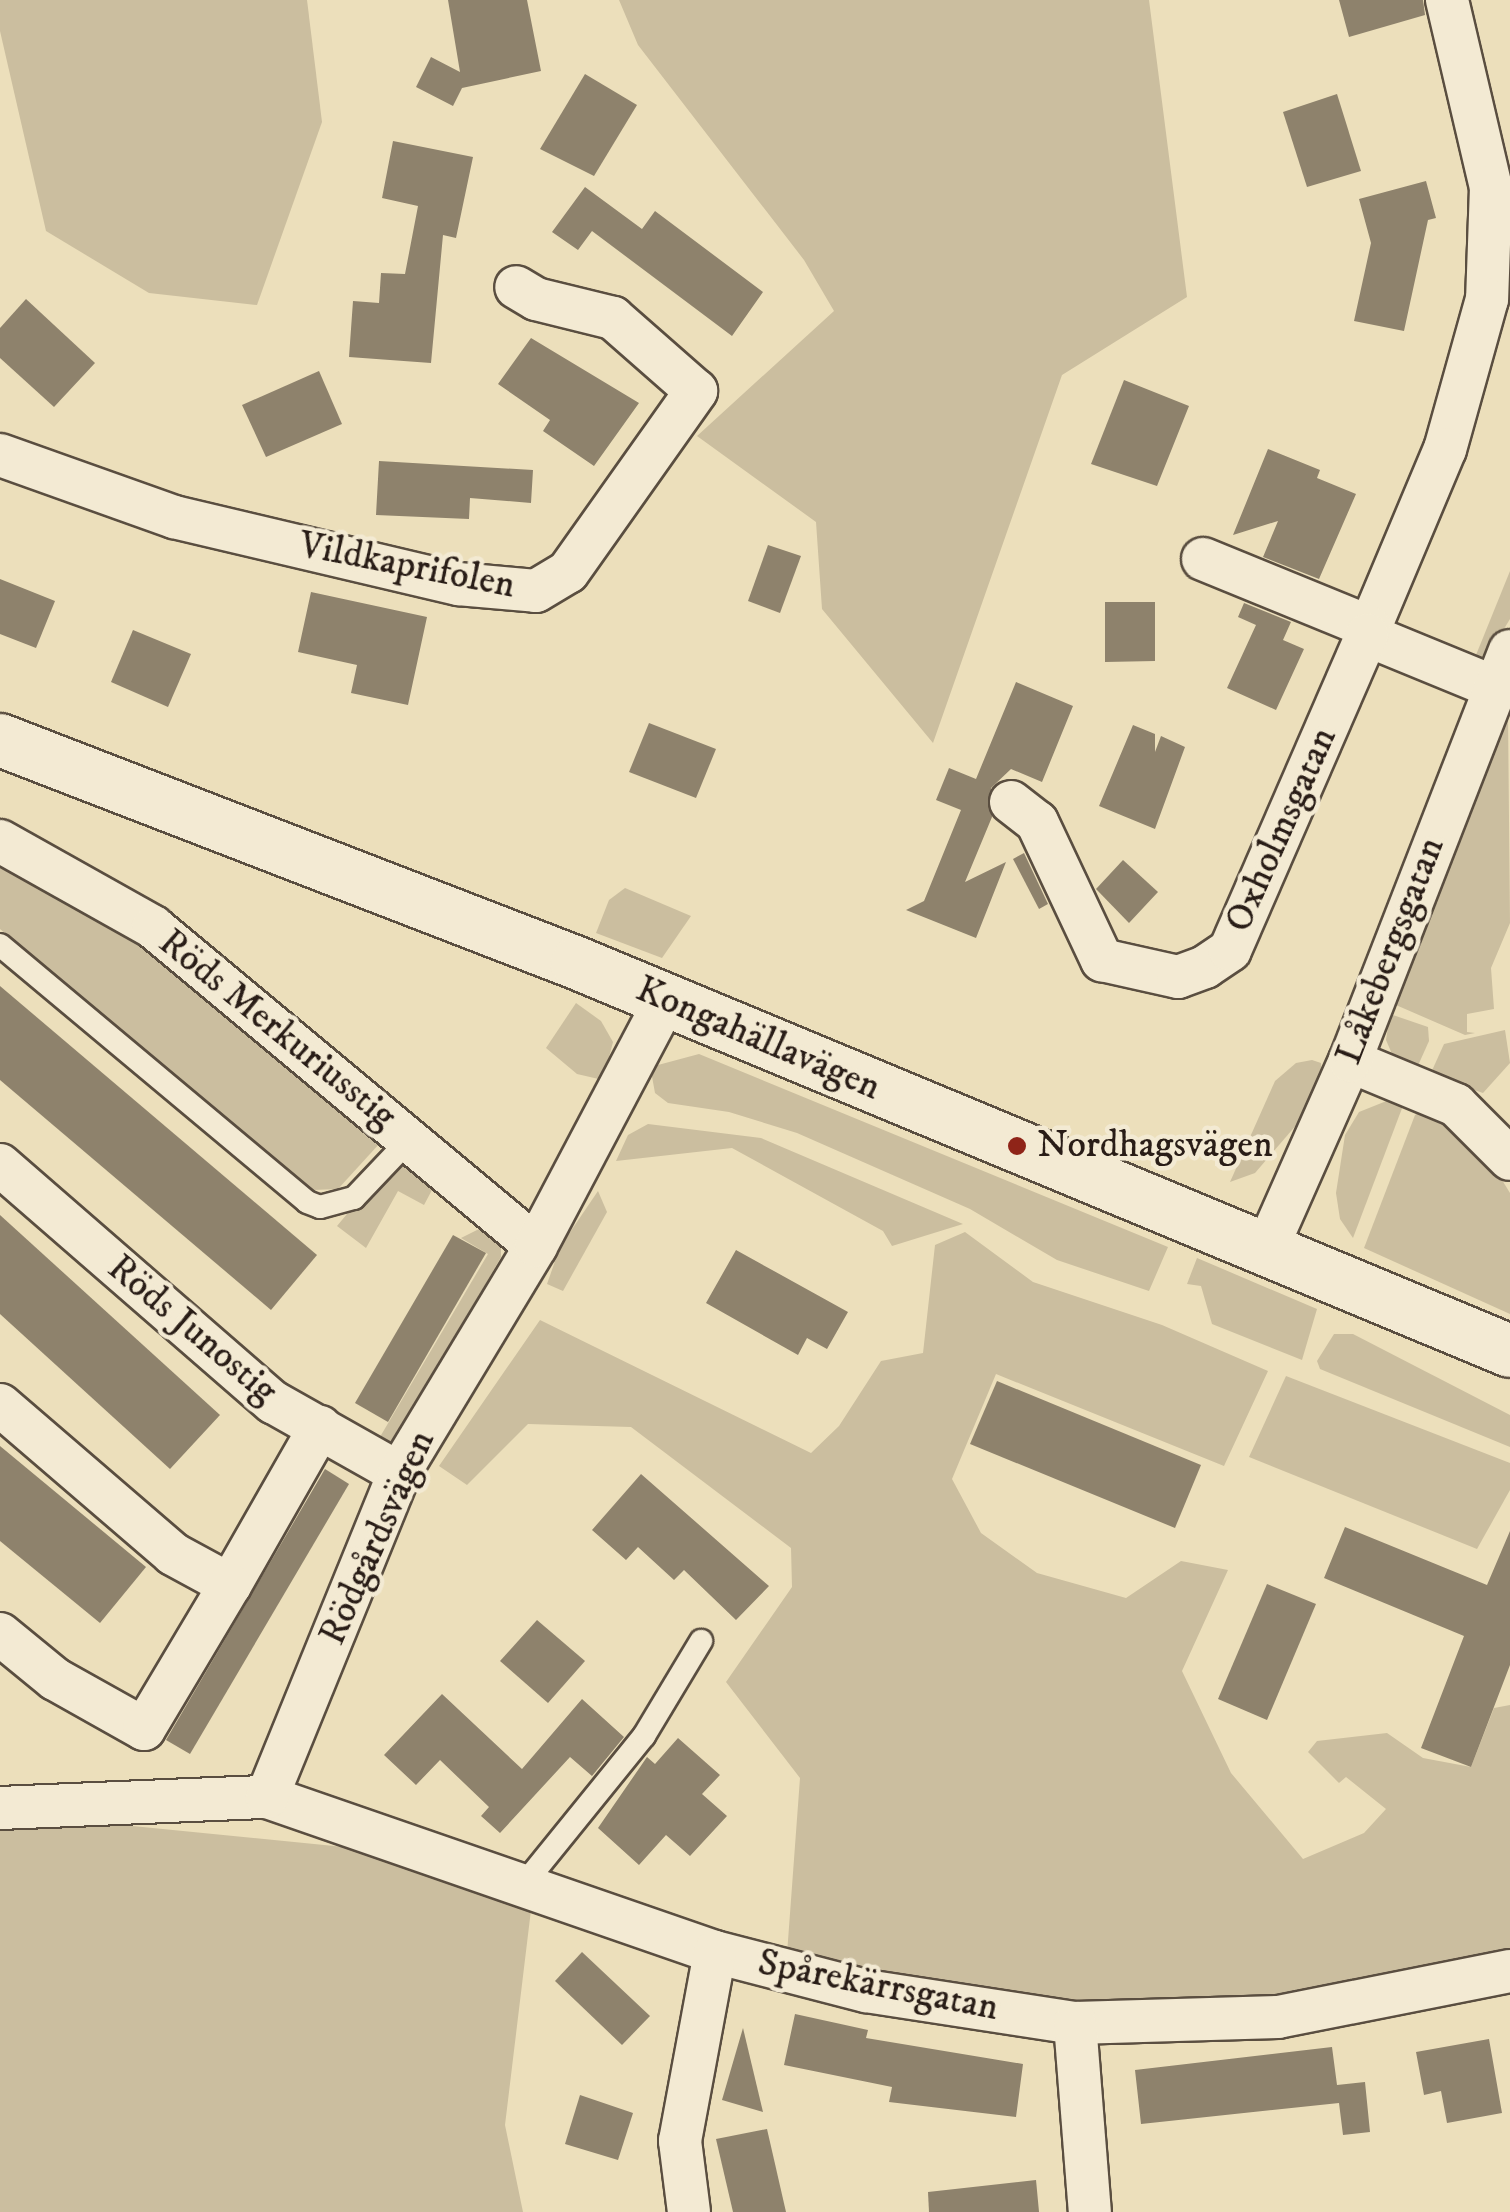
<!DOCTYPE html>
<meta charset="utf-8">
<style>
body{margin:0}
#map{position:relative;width:1510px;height:2212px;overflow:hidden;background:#ecdfbb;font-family:"IM FELL DW Pica",serif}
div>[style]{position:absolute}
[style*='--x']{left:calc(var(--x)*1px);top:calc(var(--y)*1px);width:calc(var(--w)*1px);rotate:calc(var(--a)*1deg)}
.green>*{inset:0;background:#cbbe9f}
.building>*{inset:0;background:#8e826c}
.roads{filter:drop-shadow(2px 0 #5a4e40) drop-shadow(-2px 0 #5a4e40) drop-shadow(0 2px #5a4e40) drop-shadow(0 -2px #5a4e40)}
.service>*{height:22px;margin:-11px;padding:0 11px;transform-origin:11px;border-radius:11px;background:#f3ead3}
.minor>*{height:42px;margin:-21px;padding:0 21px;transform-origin:21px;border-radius:21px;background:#f3ead3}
.tertiary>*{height:52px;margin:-26px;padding:0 26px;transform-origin:26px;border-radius:26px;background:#f3ead3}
.dots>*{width:28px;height:28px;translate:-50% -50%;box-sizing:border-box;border:5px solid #f3ead3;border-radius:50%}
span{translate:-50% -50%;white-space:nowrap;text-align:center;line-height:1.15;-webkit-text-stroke:9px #f3ead3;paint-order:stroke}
.street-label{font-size:38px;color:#291d17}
.poi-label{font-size:38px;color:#291d17}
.left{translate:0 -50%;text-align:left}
</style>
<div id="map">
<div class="green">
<i style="clip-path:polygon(0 0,307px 0,322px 122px,257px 305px,149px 293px,46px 231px,0 31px)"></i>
<i style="clip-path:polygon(619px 0,1149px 0,1187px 297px,1062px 375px,933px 743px,822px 609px,816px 522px,697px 436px,834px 311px,804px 260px,638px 45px)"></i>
<i style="clip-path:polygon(1510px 571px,1510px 619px,1485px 660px,1476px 655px)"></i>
<i style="clip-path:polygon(1508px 712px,1510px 923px,1491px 968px,1494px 1009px,1467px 1014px,1467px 1032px,1475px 1033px,1465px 1035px,1389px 1002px)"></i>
<i style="clip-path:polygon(0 861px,120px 922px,380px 1143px,338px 1189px,313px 1190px,0 929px)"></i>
<i style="clip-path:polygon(625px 888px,691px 916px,662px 958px,596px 933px,609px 900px)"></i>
<i style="clip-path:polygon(576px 1003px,601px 1021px,613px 1042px,603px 1080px,577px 1074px,546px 1048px)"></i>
<i style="clip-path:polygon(1390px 1014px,1428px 1027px,1429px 1041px,1416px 1070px,1392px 1054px,1386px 1040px)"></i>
<i style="clip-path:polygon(1505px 1030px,1510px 1063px,1483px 1093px,1430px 1075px,1444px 1044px)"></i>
<i style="clip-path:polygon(699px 1054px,1168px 1247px,1149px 1291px,1057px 1260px,970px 1209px,797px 1133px,729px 1112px,668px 1103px,655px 1093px,651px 1071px,658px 1065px)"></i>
<i style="clip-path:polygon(1312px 1060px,1321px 1063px,1322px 1075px,1298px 1123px,1255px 1173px,1230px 1182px,1275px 1081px,1296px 1063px)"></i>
<i style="clip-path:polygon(1389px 1100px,1404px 1103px,1353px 1238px,1340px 1219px,1336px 1193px,1345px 1135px,1359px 1112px)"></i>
<i style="clip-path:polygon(1422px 1111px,1446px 1121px,1494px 1167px,1510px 1193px,1510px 1314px,1364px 1248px,1415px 1115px)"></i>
<i style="clip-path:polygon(648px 1124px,761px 1138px,963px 1224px,892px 1246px,883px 1231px,732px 1148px,616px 1161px,628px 1135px)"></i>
<i style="clip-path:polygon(402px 1161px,432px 1190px,424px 1205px,398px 1191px,366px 1248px,337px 1226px,387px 1166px)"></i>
<i style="clip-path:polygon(598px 1191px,607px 1212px,563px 1291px,547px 1284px,560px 1247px)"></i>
<i style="clip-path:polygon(481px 1228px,501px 1245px,501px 1257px,399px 1434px,388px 1443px,377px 1442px,488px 1254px,461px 1238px)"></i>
<i style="clip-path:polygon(965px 1232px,1033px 1282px,1162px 1325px,1268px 1371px,1224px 1466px,996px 1374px,952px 1479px,981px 1533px,1037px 1573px,1126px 1598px,1181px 1561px,1228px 1570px,1182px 1671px,1231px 1773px,1303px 1859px,1364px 1833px,1386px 1809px,1346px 1777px,1339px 1783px,1308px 1752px,1317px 1741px,1387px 1733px,1423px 1758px,1471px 1767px,1494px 1708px,1510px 1705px,1510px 1948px,1490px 1959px,1316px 1994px,1172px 2004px,1015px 2001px,787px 1954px,800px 1778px,726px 1682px,792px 1587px,791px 1548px,631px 1427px,528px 1424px,467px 1485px,439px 1466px,540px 1320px,811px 1453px,839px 1426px,881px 1361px,923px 1353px,935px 1245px)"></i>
<i style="clip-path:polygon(1197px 1258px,1317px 1309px,1302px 1360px,1212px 1324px,1201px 1286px,1187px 1284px)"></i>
<i style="clip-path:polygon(1334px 1334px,1353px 1334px,1510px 1415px,1510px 1447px,1320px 1369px,1317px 1361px)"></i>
<i style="clip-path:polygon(1286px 1376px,1510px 1463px,1510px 1490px,1477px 1549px,1249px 1457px)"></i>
<i style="clip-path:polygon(72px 1820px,344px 1847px,531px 1910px,505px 2125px,523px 2212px,0 2212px,0 1826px)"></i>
</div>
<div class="building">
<i style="clip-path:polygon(448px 0,527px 0,541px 71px,462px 88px,453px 106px,416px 87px,431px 57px,460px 72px)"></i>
<i style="clip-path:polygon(1339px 0,1423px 0,1425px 15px,1349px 37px)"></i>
<i style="clip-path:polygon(585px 74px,637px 105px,594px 176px,540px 149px)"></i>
<i style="clip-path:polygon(1337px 94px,1361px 171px,1307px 187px,1283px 112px)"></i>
<i style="clip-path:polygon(393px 141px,473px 157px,456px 238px,443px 235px,431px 363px,349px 357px,353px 301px,379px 303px,381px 273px,405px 274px,418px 206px,382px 198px)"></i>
<i style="clip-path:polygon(1426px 181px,1436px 218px,1428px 220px,1404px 331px,1354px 321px,1371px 243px,1359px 199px)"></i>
<i style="clip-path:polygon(585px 187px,642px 229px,655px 211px,763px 292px,732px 336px,592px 231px,578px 250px,552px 232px)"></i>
<i style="clip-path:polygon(26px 299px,95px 363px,54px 407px,0 358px,0 328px)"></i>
<i style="clip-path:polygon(531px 338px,639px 403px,594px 466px,543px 431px,550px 420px,498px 384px)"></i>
<i style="clip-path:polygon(319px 371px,342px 424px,266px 457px,242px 405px)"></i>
<i style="clip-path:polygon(1124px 380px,1189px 406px,1157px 486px,1091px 464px)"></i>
<i style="clip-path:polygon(1268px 449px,1320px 470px,1317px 478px,1356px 494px,1319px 579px,1263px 557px,1278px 521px,1233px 535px)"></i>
<i style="clip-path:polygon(379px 461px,533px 470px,531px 503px,470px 498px,469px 519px,376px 515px)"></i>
<i style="clip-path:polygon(768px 545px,801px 556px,780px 613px,748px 601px)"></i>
<i style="clip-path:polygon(0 579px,55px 601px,36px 648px,0 634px)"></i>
<i style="clip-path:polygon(311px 592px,427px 617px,408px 705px,351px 693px,357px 665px,298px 652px)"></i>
<i style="clip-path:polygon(1105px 602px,1155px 602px,1155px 661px,1105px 662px)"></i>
<i style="clip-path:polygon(1244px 603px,1291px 622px,1283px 640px,1304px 649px,1276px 710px,1227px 688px,1256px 625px,1238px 617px)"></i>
<i style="clip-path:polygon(133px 630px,191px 654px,168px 707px,111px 682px)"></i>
<i style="clip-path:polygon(1016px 682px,1073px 706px,1042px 782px,1011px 769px,991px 788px,992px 817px,965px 882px,1006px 862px,976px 938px,906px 910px,924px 901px,961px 810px,936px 800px,949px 768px,976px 779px)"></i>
<i style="clip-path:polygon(649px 723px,716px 749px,696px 798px,629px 772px)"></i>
<i style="clip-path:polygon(1133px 725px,1155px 734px,1155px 752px,1161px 736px,1185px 747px,1155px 829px,1099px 806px)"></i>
<i style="clip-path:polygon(1024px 853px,1048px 904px,1039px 909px,1013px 859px)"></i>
<i style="clip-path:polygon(1123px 860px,1158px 892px,1129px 923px,1096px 889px)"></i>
<i style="clip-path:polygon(0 986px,317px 1255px,271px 1310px,0 1080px)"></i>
<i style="clip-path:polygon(0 1215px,220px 1415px,170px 1469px,0 1314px)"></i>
<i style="clip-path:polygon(453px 1235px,486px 1253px,388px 1422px,355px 1403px)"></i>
<i style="clip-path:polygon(736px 1250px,848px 1312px,827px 1349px,807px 1338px,798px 1355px,706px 1303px)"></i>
<i style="clip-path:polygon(997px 1381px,1201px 1465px,1175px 1528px,970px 1444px)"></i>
<i style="clip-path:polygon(0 1446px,146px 1567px,100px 1623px,0 1541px)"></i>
<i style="clip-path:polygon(325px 1469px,349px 1484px,190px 1754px,166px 1740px)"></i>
<i style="clip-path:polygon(641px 1474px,769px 1586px,736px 1620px,684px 1570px,674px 1580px,638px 1547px,626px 1560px,592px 1530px)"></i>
<i style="clip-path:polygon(1345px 1527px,1487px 1585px,1510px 1531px,1510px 1665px,1471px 1767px,1421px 1748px,1464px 1636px,1324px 1578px)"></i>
<i style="clip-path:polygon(1267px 1584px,1316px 1604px,1267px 1720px,1218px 1699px)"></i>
<i style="clip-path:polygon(537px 1620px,585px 1661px,548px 1703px,500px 1661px)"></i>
<i style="clip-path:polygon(442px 1694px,522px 1769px,582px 1699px,624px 1737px,592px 1776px,570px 1757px,500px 1833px,481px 1816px,489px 1807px,440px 1760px,416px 1785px,384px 1755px)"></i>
<i style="clip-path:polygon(678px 1738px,720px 1775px,702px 1794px,727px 1816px,690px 1856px,666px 1835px,639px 1865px,598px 1828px,647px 1757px,655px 1764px)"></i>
<i style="clip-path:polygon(582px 1952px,650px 2016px,622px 2045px,555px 1981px)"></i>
<i style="clip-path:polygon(795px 2014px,868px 2030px,866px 2038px,1023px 2064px,1016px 2117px,889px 2102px,892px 2087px,784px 2065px)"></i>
<i style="clip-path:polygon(743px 2028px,763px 2112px,722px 2100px)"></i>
<i style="clip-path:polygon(1489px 2039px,1502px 2113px,1447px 2123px,1441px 2091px,1424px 2095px,1416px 2052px)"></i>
<i style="clip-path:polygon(1332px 2047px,1337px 2085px,1365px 2082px,1370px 2132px,1343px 2135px,1339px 2103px,1141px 2124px,1135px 2070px)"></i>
<i style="clip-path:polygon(580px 2095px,633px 2113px,618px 2160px,565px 2144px)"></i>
<i style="clip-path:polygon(767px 2129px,786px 2212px,733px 2212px,716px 2139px)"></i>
<i style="clip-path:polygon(1036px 2180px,1039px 2212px,929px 2212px,928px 2192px)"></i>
</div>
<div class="roads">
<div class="service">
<i style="--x:0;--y:945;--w:400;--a:39.9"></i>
<i style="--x:307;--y:1202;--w:14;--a:21"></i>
<i style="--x:320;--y:1207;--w:35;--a:-15"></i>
<i style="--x:354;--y:1198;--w:81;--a:-46.5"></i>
<i style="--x:524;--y:1884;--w:191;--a:-51"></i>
<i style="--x:644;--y:1736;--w:111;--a:-59"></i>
</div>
<div class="minor">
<i style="--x:1447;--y:0;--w:192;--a:76.8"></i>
<i style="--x:1491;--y:187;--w:112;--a:92"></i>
<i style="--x:1487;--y:299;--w:156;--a:105.6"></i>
<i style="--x:1445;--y:449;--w:202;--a:112.8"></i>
<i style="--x:1367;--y:635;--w:137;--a:22.3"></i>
<i style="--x:0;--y:455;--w:185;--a:19.6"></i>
<i style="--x:174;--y:517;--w:292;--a:13.3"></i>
<i style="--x:458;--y:584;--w:78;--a:5.1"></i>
<i style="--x:536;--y:591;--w:37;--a:-31"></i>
<i style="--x:568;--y:572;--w:222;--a:-54.7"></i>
<i style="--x:696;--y:391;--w:111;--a:-138.7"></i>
<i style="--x:613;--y:318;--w:79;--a:-166.1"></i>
<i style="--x:536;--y:299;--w:23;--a:-149"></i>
<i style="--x:1203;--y:559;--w:180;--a:22.2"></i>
<i style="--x:1011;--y:802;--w:33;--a:38"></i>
<i style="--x:1037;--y:822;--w:153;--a:64.8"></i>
<i style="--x:1102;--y:960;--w:78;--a:12.6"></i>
<i style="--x:1178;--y:977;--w:29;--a:-20"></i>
<i style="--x:1205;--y:967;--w:30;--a:-34"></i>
<i style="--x:1230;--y:950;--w:344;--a:-66.5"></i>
<i style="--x:0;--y:841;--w:176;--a:29.3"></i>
<i style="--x:153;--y:927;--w:498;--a:39.8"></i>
<i style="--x:1350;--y:1061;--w:115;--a:22.5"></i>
<i style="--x:1456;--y:1105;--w:76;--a:45"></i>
<i style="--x:0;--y:1165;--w:362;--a:41"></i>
<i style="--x:273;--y:1402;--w:145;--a:29.4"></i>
<i style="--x:1267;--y:1248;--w:205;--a:-66.1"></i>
<i style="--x:1350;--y:1061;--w:440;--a:-68.7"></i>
<i style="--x:0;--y:1405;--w:228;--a:40.7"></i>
<i style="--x:173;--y:1554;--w:65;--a:28.5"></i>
<i style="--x:230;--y:1585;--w:182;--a:-60.3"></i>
<i style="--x:0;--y:1634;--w:71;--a:39.3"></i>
<i style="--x:55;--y:1679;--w:102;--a:29.3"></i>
<i style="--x:144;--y:1729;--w:168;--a:-59.2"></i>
<i style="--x:267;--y:1797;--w:474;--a:19.1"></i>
<i style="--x:715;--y:1952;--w:156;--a:14.5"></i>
<i style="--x:866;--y:1991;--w:211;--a:8.7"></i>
<i style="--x:1075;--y:2023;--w:203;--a:-1.7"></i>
<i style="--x:1278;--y:2017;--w:237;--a:-11.2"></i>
<i style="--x:0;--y:1808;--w:267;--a:-2.4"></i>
<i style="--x:267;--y:1797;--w:350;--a:-67.8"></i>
<i style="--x:399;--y:1473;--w:265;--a:-58.9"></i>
<i style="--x:536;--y:1246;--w:277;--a:-62.2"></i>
<i style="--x:1075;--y:2023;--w:190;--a:85.5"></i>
<i style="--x:689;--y:2212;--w:72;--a:-97.2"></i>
<i style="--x:680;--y:2141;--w:192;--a:-79.5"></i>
</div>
<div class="tertiary">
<i style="--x:0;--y:740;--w:619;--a:21.13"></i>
<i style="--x:577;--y:963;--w:1010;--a:22.58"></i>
</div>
</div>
<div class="dots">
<i style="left:1017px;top:1146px;background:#8f2418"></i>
</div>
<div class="street-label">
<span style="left:407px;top:566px;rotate:11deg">Vildkaprifolen</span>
<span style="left:1282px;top:830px;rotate:-66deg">Oxholmsgatan</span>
<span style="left:1391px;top:951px;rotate:-69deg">Låkebergsgatan</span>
<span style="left:277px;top:1030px;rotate:39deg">Röds Merkuriusstig</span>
<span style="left:758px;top:1039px;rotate:23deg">Kongahällavägen</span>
<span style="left:192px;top:1330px;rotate:40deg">Röds Junostig</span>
<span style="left:378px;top:1538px;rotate:-66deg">Rödgårdsvägen</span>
<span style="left:878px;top:1986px;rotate:11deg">Spårekärrsgatan</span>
</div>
<div class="poi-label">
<span class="left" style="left:1037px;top:1146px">Nordhagsvägen</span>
</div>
</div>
